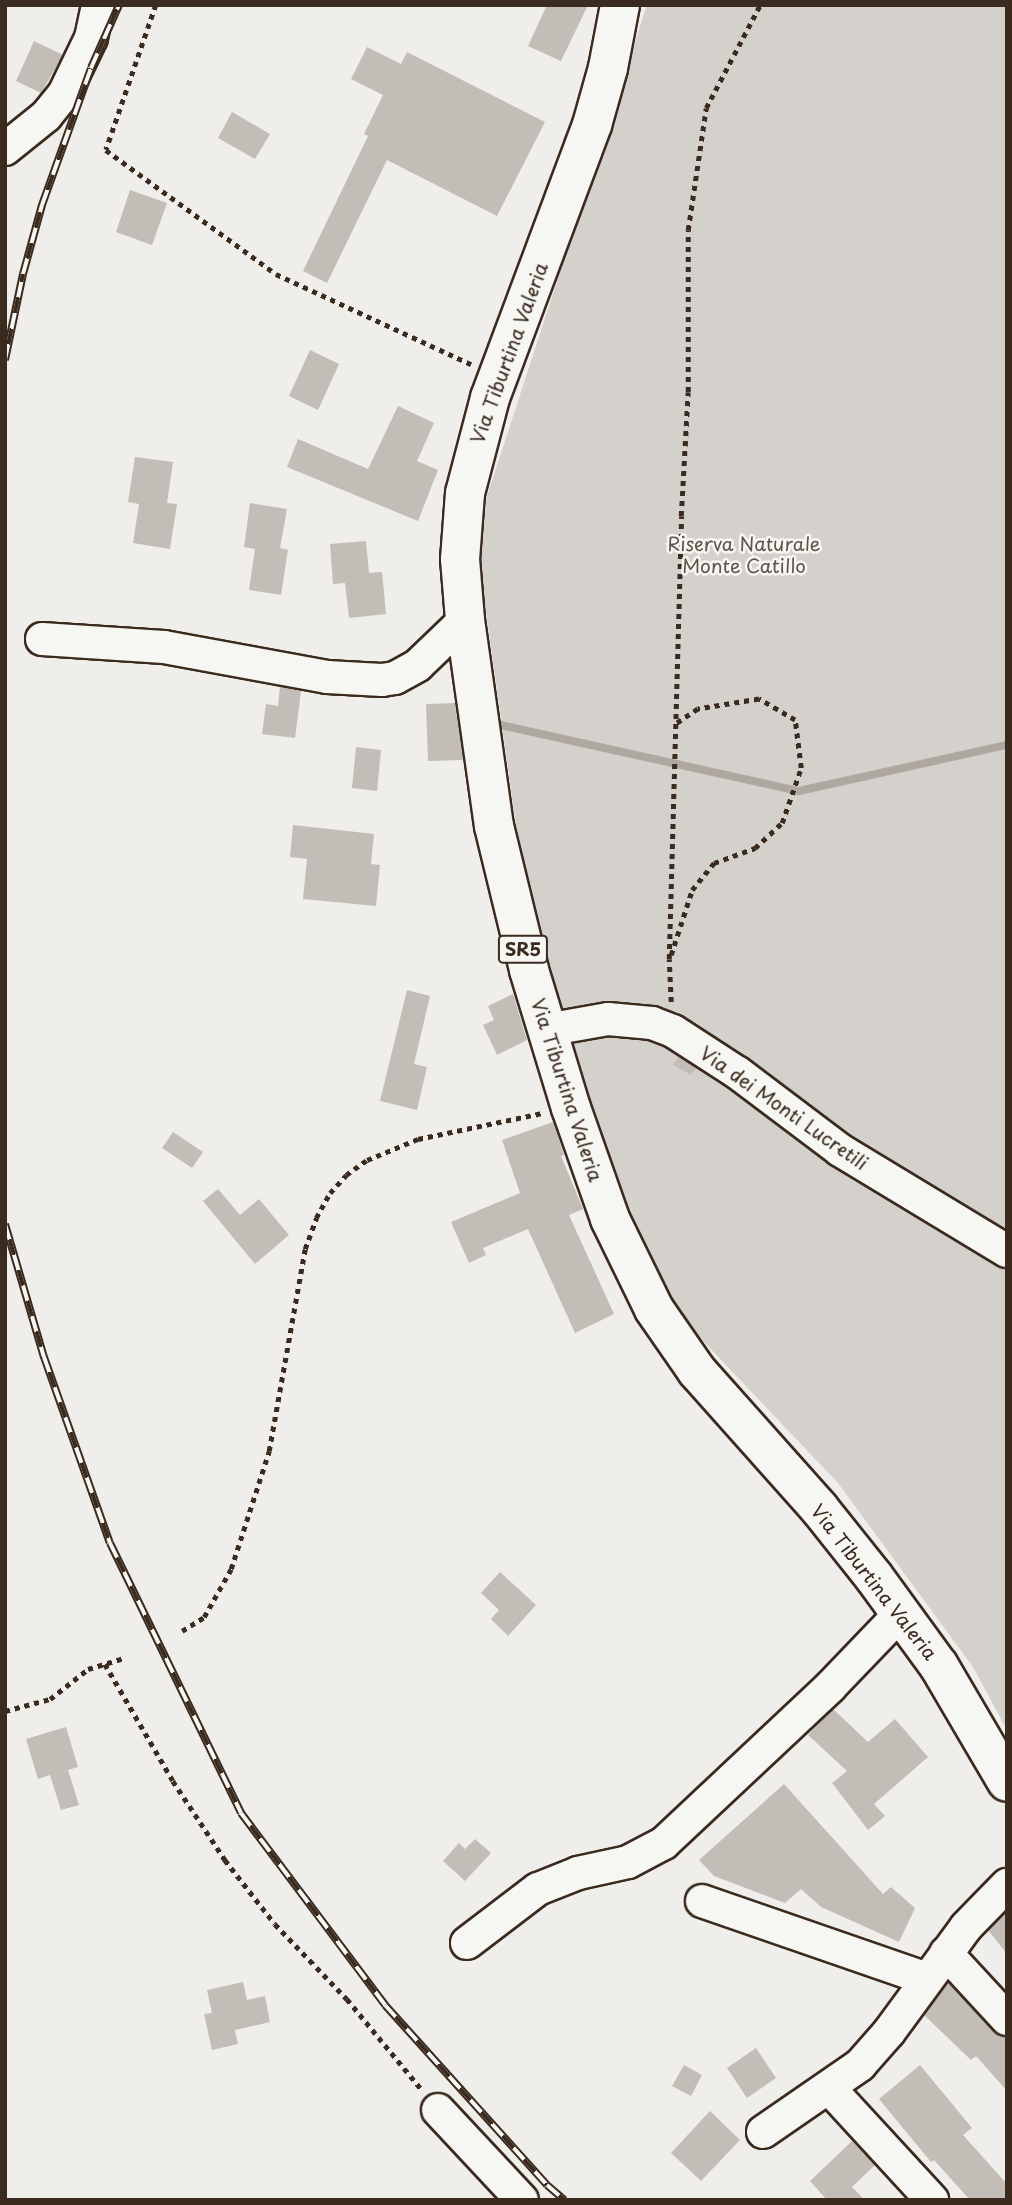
<!DOCTYPE html>
<style>
body{margin:0}
#map{position:relative;width:1012px;height:2205px;overflow:hidden;background:#efeeea;font-family:"Playpen Sans",sans-serif}
div>[style]{position:absolute}
[style*='--x']{left:calc(var(--x)*1px);top:calc(var(--y)*1px);width:calc(var(--w)*1px);rotate:calc(var(--a)*1deg)}
.green>*{inset:0;background:#d4d1cc}
.stream>*{height:8px;margin:-4px;padding:0 4px;transform-origin:4px;border-radius:4px;background:#afa8a1}
.building>*{inset:0;background:#c2bdb7}
.path>*{height:4.5px;margin-top:-2.25px;transform-origin:0;background:repeating-linear-gradient(90deg,#3b2a1e 0 5px,transparent 0 10px)}
.roads{filter:drop-shadow(2px 0 #3b2a1e) drop-shadow(-2px 0 #3b2a1e) drop-shadow(0 2px #3b2a1e) drop-shadow(0 -2px #3b2a1e)}
.minor>*{height:32px;margin:-16px;padding:0 16px;transform-origin:16px;border-radius:16px;background:#f6f6f2}
.major>*{height:38px;margin:-19px;padding:0 19px;transform-origin:19px;border-radius:19px;background:#f6f6f2}
.rail>*{height:8px;margin-top:-4px;transform-origin:0;background:repeating-linear-gradient(90deg,#f6f6f2 0 16px,#3b2a1e 0 32px);box-sizing:border-box;border-block:2px solid #3b2a1e}
span{translate:-50% -50%;white-space:nowrap;text-align:center;line-height:1.15;-webkit-text-stroke:5px #f6f6f2;paint-order:stroke}
.shield-label span{padding:2px 5px;background:#f6f6f2;border:2px solid;border-radius:5px;-webkit-text-stroke-width:0}
.shield-label{font-size:18px;color:#3b2a1e;font-weight:700}
.street-label{font-size:19px;color:#3b2a1e}
.park-label{font-size:19px;color:#61544a}
.frame{position:absolute;inset:0;border:7px solid #3b2a1e;pointer-events:none}
</style>
<div id="map">
<div class="green">
<i style="clip-path:polygon(647px 5px,1007px 5px,1007px 1730px,973px 1667px,838px 1483px,668px 1304px,600px 1144px,526px 896px,475px 533px)"></i>
</div>
<div class="stream">
<i style="--x:496;--y:724;--w:310;--a:12.5"></i>
<i style="--x:799;--y:791;--w:213;--a:-12.5"></i>
</div>
<div class="building">
<i style="clip-path:polygon(547px 5px,588px 5px,561px 61px,528px 46px)"></i>
<i style="clip-path:polygon(34px 41px,63px 55px,41px 93px,16px 81px)"></i>
<i style="clip-path:polygon(367px 47px,401px 64px,407px 52px,545px 122px,497px 216px,387px 160px,327px 283px,303px 271px,368px 136px,364px 134px,383px 95px,351px 79px)"></i>
<i style="clip-path:polygon(232px 112px,270px 134px,255px 159px,218px 138px)"></i>
<i style="clip-path:polygon(130px 190px,167px 203px,152px 245px,116px 232px)"></i>
<i style="clip-path:polygon(310px 350px,339px 364px,318px 410px,289px 396px)"></i>
<i style="clip-path:polygon(398px 406px,434px 423px,417px 461px,438px 470px,418px 521px,287px 467px,298px 439px,368px 469px)"></i>
<i style="clip-path:polygon(135px 457px,173px 462px,167px 503px,177px 504px,170px 549px,133px 543px,139px 504px,128px 502px)"></i>
<i style="clip-path:polygon(250px 503px,287px 509px,280px 548px,288px 550px,281px 595px,249px 590px,255px 549px,244px 547px)"></i>
<i style="clip-path:polygon(366px 541px,369px 573px,382px 572px,386px 614px,349px 618px,345px 583px,333px 584px,330px 544px)"></i>
<i style="clip-path:polygon(280px 687px,301px 691px,295px 738px,262px 734px,266px 704px,278px 706px)"></i>
<i style="clip-path:polygon(455px 703px,463px 760px,428px 761px,426px 704px)"></i>
<i style="clip-path:polygon(356px 747px,381px 750px,377px 791px,352px 788px)"></i>
<i style="clip-path:polygon(293px 825px,374px 834px,371px 864px,380px 865px,376px 906px,303px 899px,307px 859px,290px 857px)"></i>
<i style="clip-path:polygon(407px 990px,430px 996px,414px 1064px,427px 1067px,417px 1110px,380px 1101px)"></i>
<i style="clip-path:polygon(513px 994px,527px 1040px,497px 1055px,483px 1025px,494px 1020px,488px 1006px)"></i>
<i style="clip-path:polygon(679px 1056px,696px 1068px,691px 1075px,673px 1065px)"></i>
<i style="clip-path:polygon(553px 1122px,564px 1155px,561px 1156px,583px 1209px,569px 1215px,614px 1314px,575px 1333px,528px 1229px,483px 1248px,486px 1255px,469px 1263px,451px 1222px,520px 1193px,502px 1140px)"></i>
<i style="clip-path:polygon(173px 1132px,203px 1152px,192px 1168px,162px 1148px)"></i>
<i style="clip-path:polygon(218px 1189px,240px 1215px,259px 1199px,289px 1235px,255px 1264px,203px 1201px)"></i>
<i style="clip-path:polygon(500px 1572px,536px 1605px,508px 1636px,491px 1619px,499px 1610px,481px 1593px)"></i>
<i style="clip-path:polygon(833px 1709px,868px 1742px,895px 1719px,928px 1757px,874px 1804px,885px 1816px,868px 1830px,832px 1783px,847px 1771px,808px 1735px)"></i>
<i style="clip-path:polygon(66px 1727px,78px 1767px,68px 1770px,79px 1805px,61px 1810px,50px 1775px,38px 1779px,26px 1739px)"></i>
<i style="clip-path:polygon(784px 1784px,883px 1894px,891px 1887px,915px 1908px,899px 1942px,821px 1907px,801px 1889px,785px 1903px,714px 1876px,699px 1860px)"></i>
<i style="clip-path:polygon(475px 1839px,491px 1853px,465px 1881px,443px 1861px,459px 1843px,465px 1849px)"></i>
<i style="clip-path:polygon(1007px 1912px,1007px 1954px,988px 1930px)"></i>
<i style="clip-path:polygon(243px 1982px,247px 2000px,265px 1996px,270px 2022px,235px 2030px,238px 2044px,212px 2050px,204px 2014px,212px 2013px,207px 1990px)"></i>
<i style="clip-path:polygon(948px 1982px,994px 2031px,1007px 2037px,1007px 2091px,976px 2056px,971px 2060px,924px 2015px)"></i>
<i style="clip-path:polygon(756px 2048px,776px 2078px,747px 2098px,727px 2068px)"></i>
<i style="clip-path:polygon(684px 2065px,702px 2075px,691px 2096px,672px 2086px)"></i>
<i style="clip-path:polygon(920px 2065px,972px 2128px,963px 2135px,1007px 2184px,1007px 2200px,970px 2200px,934px 2160px,931px 2162px,879px 2099px)"></i>
<i style="clip-path:polygon(710px 2111px,740px 2140px,701px 2181px,671px 2153px)"></i>
<i style="clip-path:polygon(852px 2141px,875px 2165px,852px 2187px,865px 2200px,827px 2200px,810px 2181px)"></i>
</div>
<div class="path">
<i style="--x:156;--y:5;--w:153;--a:109"></i>
<i style="--x:106;--y:150;--w:210;--a:36.1"></i>
<i style="--x:276;--y:274;--w:215;--a:24.8"></i>
<i style="--x:671;--y:955;--w:68;--a:-72.1"></i>
<i style="--x:692;--y:890;--w:35;--a:-51"></i>
<i style="--x:714;--y:863;--w:44;--a:-20.1"></i>
<i style="--x:755;--y:848;--w:37;--a:-43"></i>
<i style="--x:782;--y:823;--w:58;--a:-70.9"></i>
<i style="--x:801;--y:768;--w:48;--a:-97.1"></i>
<i style="--x:795;--y:720;--w:42;--a:-149.7"></i>
<i style="--x:759;--y:699;--w:62;--a:170.7"></i>
<i style="--x:698;--y:709;--w:27;--a:146"></i>
<i style="--x:671;--y:1002;--w:43;--a:-92.7"></i>
<i style="--x:669;--y:959;--w:443;--a:-88.4"></i>
<i style="--x:681;--y:516;--w:124;--a:-86.8"></i>
<i style="--x:688;--y:392;--w:162;--a:-90"></i>
<i style="--x:688;--y:230;--w:123;--a:-81.6"></i>
<i style="--x:706;--y:108;--w:116;--a:-62.3"></i>
<i style="--x:182;--y:1631;--w:26;--a:-32"></i>
<i style="--x:204;--y:1617;--w:55;--a:-60.6"></i>
<i style="--x:231;--y:1569;--w:124;--a:-72.1"></i>
<i style="--x:269;--y:1451;--w:205;--a:-79.9"></i>
<i style="--x:305;--y:1249;--w:33;--a:-70"></i>
<i style="--x:316;--y:1218;--w:29;--a:-61"></i>
<i style="--x:330;--y:1193;--w:24;--a:-48"></i>
<i style="--x:346;--y:1175;--w:26;--a:-36"></i>
<i style="--x:367;--y:1160;--w:55;--a:-22.4"></i>
<i style="--x:418;--y:1139;--w:127;--a:-11.8"></i>
<i style="--x:105;--y:1664;--w:135;--a:59.8"></i>
<i style="--x:173;--y:1781;--w:95;--a:56.6"></i>
<i style="--x:225;--y:1860;--w:81;--a:52"></i>
<i style="--x:275;--y:1924;--w:104;--a:46.2"></i>
<i style="--x:347;--y:1999;--w:118;--a:50.5"></i>
<i style="--x:5;--y:1711;--w:47;--a:-14.9"></i>
<i style="--x:50;--y:1699;--w:48;--a:-38.3"></i>
<i style="--x:88;--y:1669;--w:38;--a:-17"></i>
</div>
<div class="roads">
<div class="minor">
<i style="--x:5;--y:149;--w:53;--a:-38.8"></i>
<i style="--x:46;--y:116;--w:28;--a:-51"></i>
<i style="--x:64;--y:94;--w:62;--a:-64.3"></i>
<i style="--x:91;--y:38;--w:34;--a:-78"></i>
<i style="--x:42;--y:639;--w:122;--a:3.8"></i>
<i style="--x:164;--y:647;--w:166;--a:10.4"></i>
<i style="--x:327;--y:677;--w:55;--a:3.1"></i>
<i style="--x:382;--y:680;--w:13;--a:-9"></i>
<i style="--x:395;--y:678;--w:26;--a:-29"></i>
<i style="--x:418;--y:665;--w:65;--a:-43.8"></i>
<i style="--x:546;--y:1030;--w:63;--a:-10.1"></i>
<i style="--x:608;--y:1019;--w:44;--a:5.2"></i>
<i style="--x:652;--y:1023;--w:22;--a:21"></i>
<i style="--x:673;--y:1031;--w:77;--a:32.9"></i>
<i style="--x:738;--y:1073;--w:128;--a:37"></i>
<i style="--x:840;--y:1150;--w:195;--a:31.2"></i>
<i style="--x:702;--y:1901;--w:238;--a:19.1"></i>
<i style="--x:467;--y:1943;--w:89;--a:-37.3"></i>
<i style="--x:538;--y:1889;--w:43;--a:-21.8"></i>
<i style="--x:578;--y:1873;--w:51;--a:-12.4"></i>
<i style="--x:628;--y:1862;--w:41;--a:-27.8"></i>
<i style="--x:664;--y:1843;--w:228;--a:-43.2"></i>
<i style="--x:830;--y:1687;--w:103;--a:-46.2"></i>
<i style="--x:946;--y:1953;--w:90;--a:47.3"></i>
<i style="--x:830;--y:2089;--w:151;--a:47.4"></i>
<i style="--x:438;--y:2110;--w:123;--a:47"></i>
<i style="--x:763;--y:2132;--w:118;--a:-34.6"></i>
<i style="--x:860;--y:2065;--w:44;--a:-48.7"></i>
<i style="--x:889;--y:2032;--w:130;--a:-53.7"></i>
<i style="--x:966;--y:1927;--w:59;--a:-45.7"></i>
</div>
<div class="major">
<i style="--x:620;--y:5;--w:64;--a:100.8"></i>
<i style="--x:608;--y:68;--w:59;--a:105.7"></i>
<i style="--x:592;--y:125;--w:291;--a:110.5"></i>
<i style="--x:490;--y:398;--w:98;--a:104.7"></i>
<i style="--x:465;--y:493;--w:66;--a:94.3"></i>
<i style="--x:460;--y:559;--w:61;--a:85.3"></i>
<i style="--x:465;--y:620;--w:208;--a:82"></i>
<i style="--x:494;--y:826;--w:148;--a:76.3"></i>
<i style="--x:529;--y:970;--w:144;--a:73.1"></i>
<i style="--x:571;--y:1108;--w:118;--a:70.6"></i>
<i style="--x:610;--y:1219;--w:100;--a:63.9"></i>
<i style="--x:654;--y:1309;--w:75;--a:55.3"></i>
<i style="--x:697;--y:1371;--w:183;--a:48.3"></i>
<i style="--x:819;--y:1508;--w:88;--a:51.4"></i>
<i style="--x:874;--y:1577;--w:110;--a:53.9"></i>
<i style="--x:939;--y:1666;--w:134;--a:59.6"></i>
</div>
</div>
<div class="rail">
<i style="--x:5;--y:360;--w:88;--a:-78.2"></i>
<i style="--x:23;--y:274;--w:72;--a:-74.6"></i>
<i style="--x:42;--y:205;--w:145;--a:-70.3"></i>
<i style="--x:91;--y:68;--w:69;--a:-66"></i>
<i style="--x:5;--y:1224;--w:139;--a:73.7"></i>
<i style="--x:44;--y:1357;--w:197;--a:70.5"></i>
<i style="--x:110;--y:1543;--w:300;--a:64.1"></i>
<i style="--x:241;--y:1813;--w:240;--a:53.1"></i>
<i style="--x:385;--y:2005;--w:242;--a:48"></i>
<i style="--x:547;--y:2185;--w:23;--a:41"></i>
</div>
<div class="shield-label">
<span style="left:523px;top:949px">SR5</span>
</div>
<div class="street-label">
<span style="left:509px;top:353px;rotate:-70deg">Via Tiburtina Valeria</span>
<span style="left:567px;top:1090px;rotate:72deg">Via Tiburtina Valeria</span>
<span style="left:784px;top:1108px;rotate:35deg">Via dei Monti Lucretili</span>
<span style="left:874px;top:1582px;rotate:52deg">Via Tiburtina Valeria</span>
</div>
<div class="park-label">
<span style="left:744px;top:555px">Riserva Naturale<br>Monte Catillo</span>
</div>
<div class="frame"></div>
</div>
